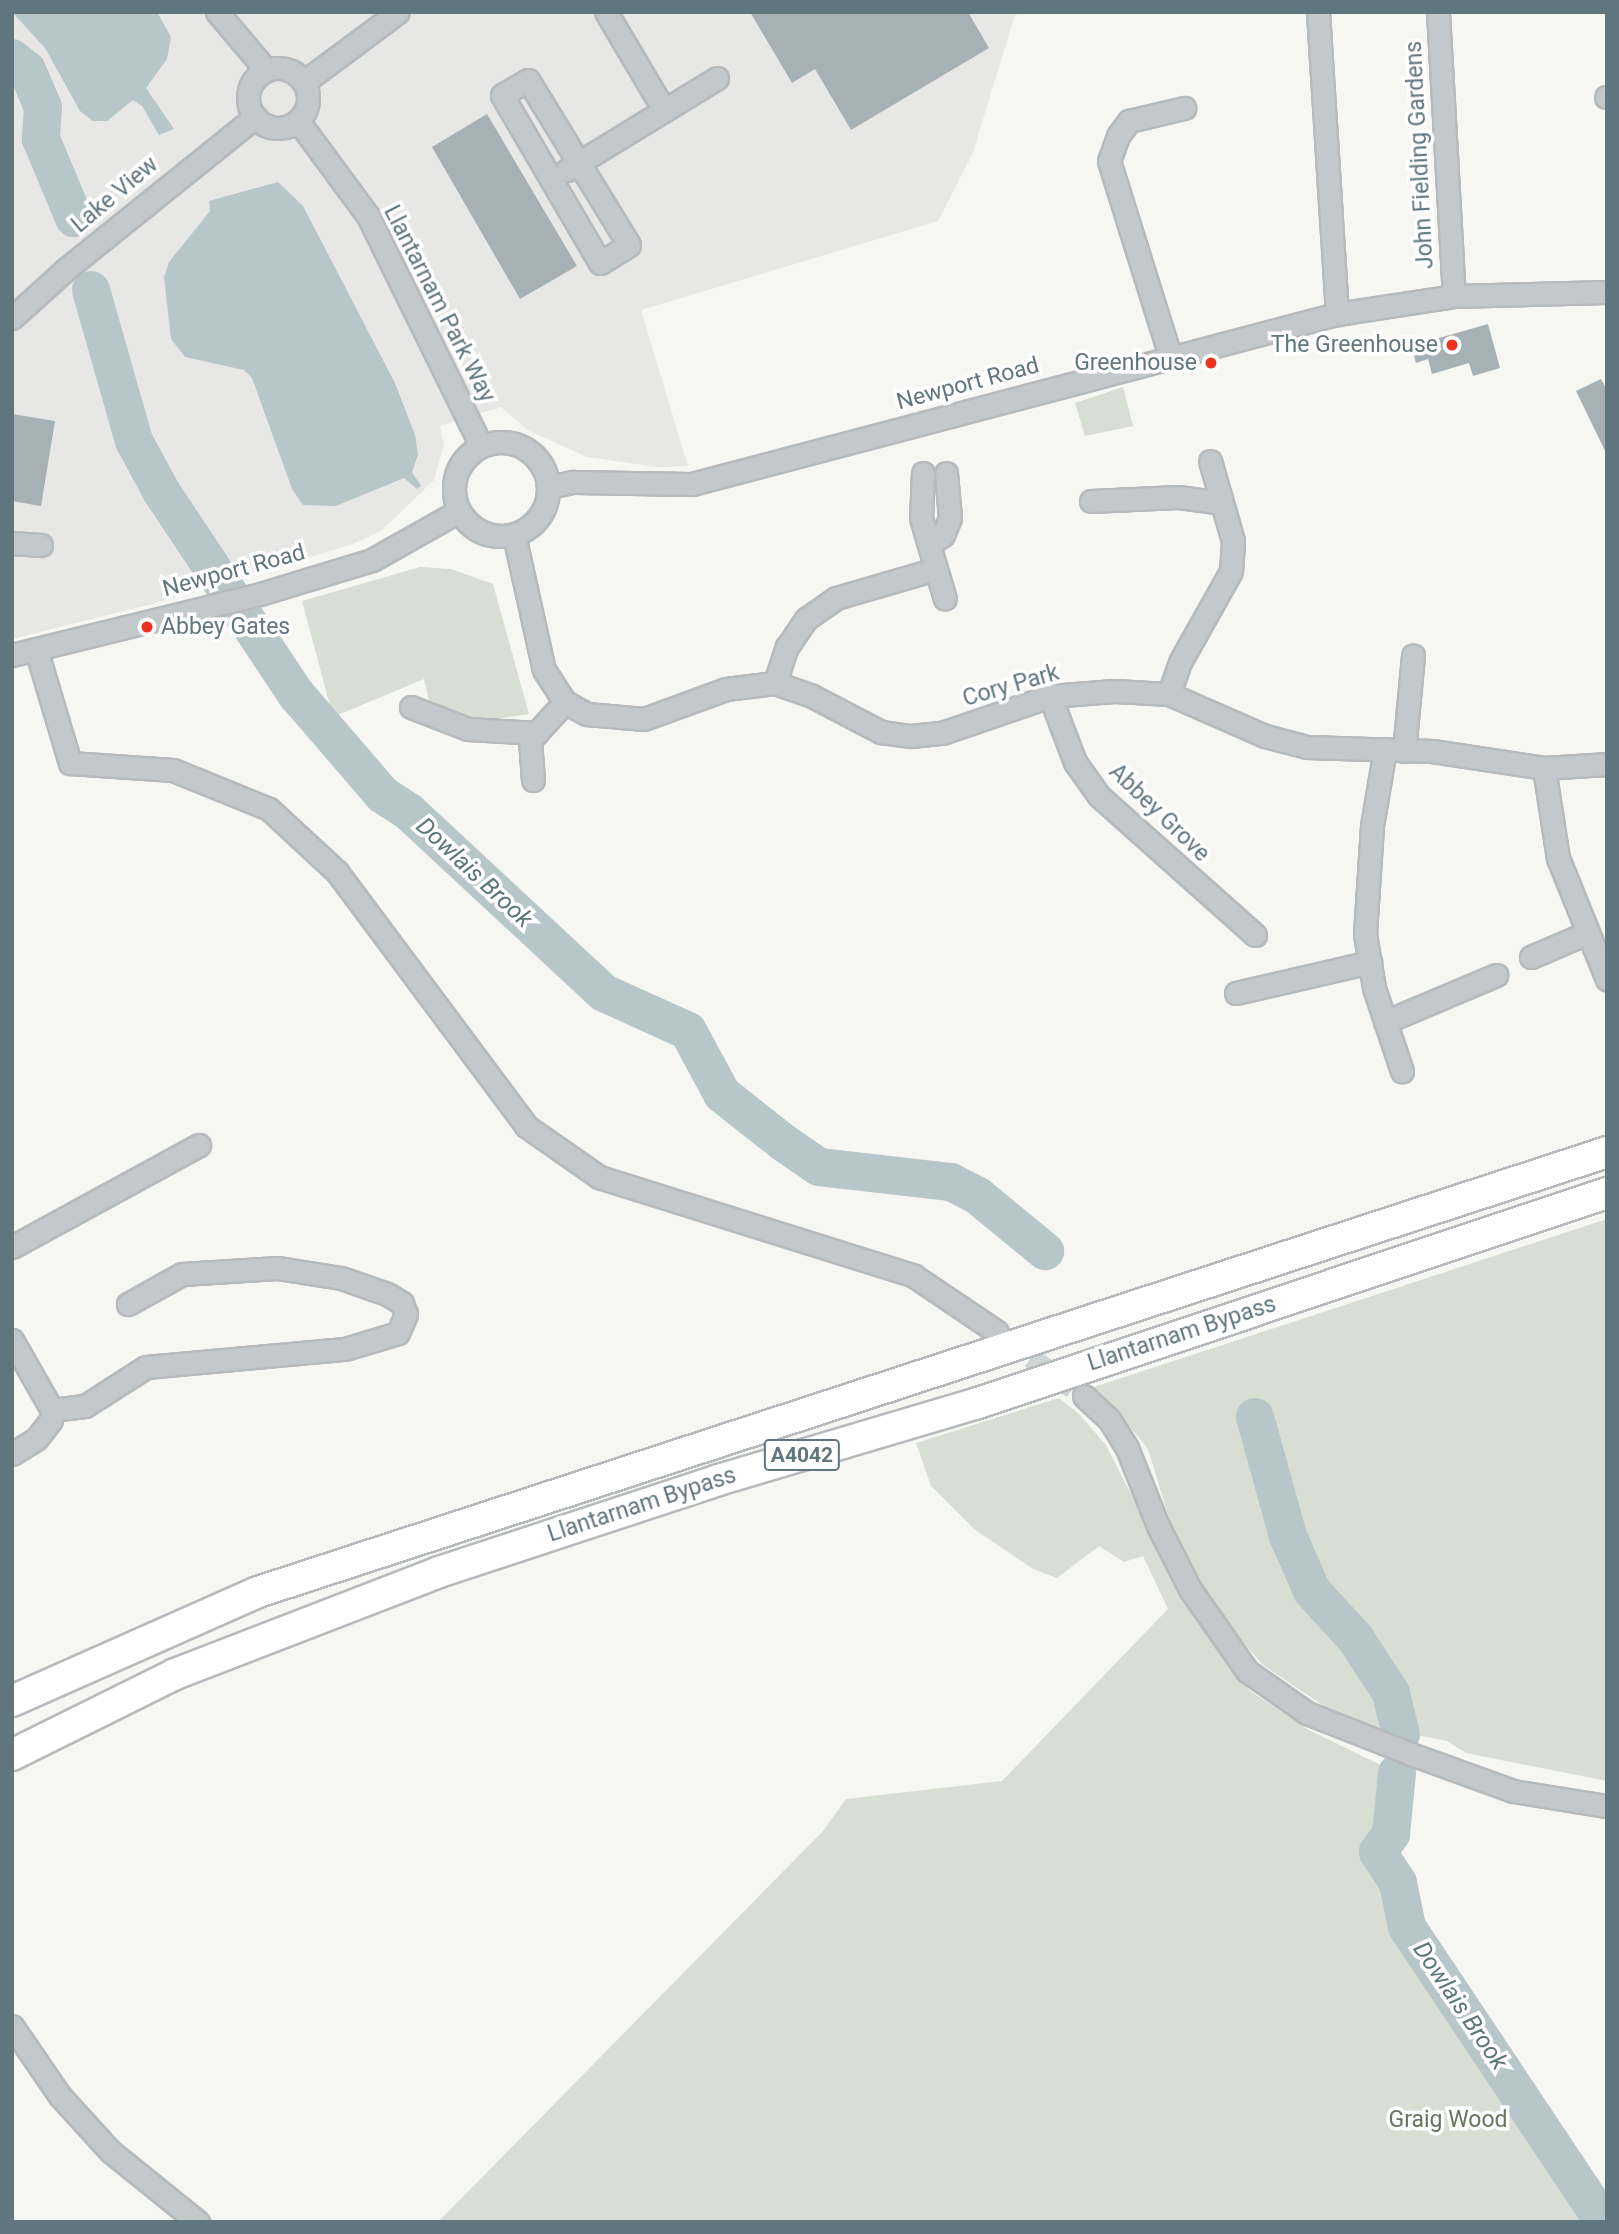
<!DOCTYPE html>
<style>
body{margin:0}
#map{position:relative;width:1619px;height:2234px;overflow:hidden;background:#f6f6f2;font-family:Roboto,sans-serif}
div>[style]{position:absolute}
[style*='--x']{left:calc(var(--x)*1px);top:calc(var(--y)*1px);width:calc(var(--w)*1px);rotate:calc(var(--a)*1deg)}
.built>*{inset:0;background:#e7e7e6}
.green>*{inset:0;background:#d8ded3}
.water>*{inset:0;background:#b7c6c8}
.river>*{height:38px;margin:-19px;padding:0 19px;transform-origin:19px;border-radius:19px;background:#b7c6c8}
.building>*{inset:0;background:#a6b1b5}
.minor-tunnel>*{height:21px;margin-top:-10.5px;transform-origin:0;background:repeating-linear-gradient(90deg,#d0d6d5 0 21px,transparent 0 31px)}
.roads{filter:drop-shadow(2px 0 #b6babc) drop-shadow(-2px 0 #b6babc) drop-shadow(0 2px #b6babc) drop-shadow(0 -2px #b6babc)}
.minor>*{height:21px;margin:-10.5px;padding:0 10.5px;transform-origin:10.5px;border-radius:10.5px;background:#c3c8ca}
.minor>.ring{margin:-10.5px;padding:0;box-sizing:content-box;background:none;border:21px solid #c3c8ca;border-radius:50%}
.highway>*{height:30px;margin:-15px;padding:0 15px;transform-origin:15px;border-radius:15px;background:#fff}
.dots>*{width:19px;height:19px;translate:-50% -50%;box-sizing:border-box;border:4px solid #fff;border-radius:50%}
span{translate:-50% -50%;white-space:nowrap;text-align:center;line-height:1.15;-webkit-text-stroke:7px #fff;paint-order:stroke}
.shield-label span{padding:2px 5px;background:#fff;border:2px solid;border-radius:5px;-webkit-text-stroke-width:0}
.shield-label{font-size:21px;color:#60767f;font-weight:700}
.street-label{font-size:23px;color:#60767f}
.poi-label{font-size:23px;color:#60767f}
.right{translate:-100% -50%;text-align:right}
.left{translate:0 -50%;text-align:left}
.park-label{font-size:23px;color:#66775f}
.water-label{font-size:24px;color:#5a767b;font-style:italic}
.frame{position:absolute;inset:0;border:14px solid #60767f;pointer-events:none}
</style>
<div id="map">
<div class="built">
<i style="clip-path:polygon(12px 12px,1036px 12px,1015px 15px,972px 155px,938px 221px,641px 310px,688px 466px,658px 467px,587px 457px,529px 431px,501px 407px,440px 426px,444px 445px,434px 480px,381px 531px,350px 545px,160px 602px,12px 639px)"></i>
</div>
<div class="green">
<i style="clip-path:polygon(1123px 387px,1133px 426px,1085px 436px,1075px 403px)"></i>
<i style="clip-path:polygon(420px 567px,451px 569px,493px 584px,529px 714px,484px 721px,449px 711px,429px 701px,424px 679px,333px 717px,302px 601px)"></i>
<i style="clip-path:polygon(1607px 1219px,1607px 1781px,1466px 1753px,1447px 1741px,1346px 1721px,1263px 1665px,1213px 1608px,1175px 1538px,1148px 1449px,1113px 1406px,1088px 1389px)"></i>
<i style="clip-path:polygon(1059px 1398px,1079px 1414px,1106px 1445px,1189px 1608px,1250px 1691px,1309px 1730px,1397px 1773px,1391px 1834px,1379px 1852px,1398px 1883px,1407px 1927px,1604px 2222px,438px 2222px,823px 1831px,846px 1799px,1002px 1781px,1168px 1609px,1143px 1556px,1124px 1562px,1099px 1546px,1057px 1578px,1033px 1569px,974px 1529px,931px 1486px,916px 1443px)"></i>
</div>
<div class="water">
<i style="clip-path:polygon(12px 12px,157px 12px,171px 37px,167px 59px,146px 88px,174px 129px,159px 135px,142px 106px,133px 100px,107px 121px,93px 121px,80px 111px,45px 48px)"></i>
<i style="clip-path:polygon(278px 182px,303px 206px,395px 383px,415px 435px,418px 455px,412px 472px,421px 486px,417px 489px,404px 478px,336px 506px,303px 505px,292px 489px,252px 378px,244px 370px,185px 357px,171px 339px,164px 277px,169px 262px,210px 211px,209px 201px)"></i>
</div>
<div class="river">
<i style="--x:12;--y:58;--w:19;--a:39"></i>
<i style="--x:27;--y:70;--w:40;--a:66.6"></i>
<i style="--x:43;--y:107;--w:32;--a:94"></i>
<i style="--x:41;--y:139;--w:86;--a:67.3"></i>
<i style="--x:91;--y:290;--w:157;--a:74.1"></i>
<i style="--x:134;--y:441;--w:57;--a:61.6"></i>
<i style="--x:161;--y:491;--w:244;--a:56.4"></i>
<i style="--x:296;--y:694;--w:133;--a:49.3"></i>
<i style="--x:383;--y:795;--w:30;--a:33"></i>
<i style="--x:408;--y:811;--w:267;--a:42.9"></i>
<i style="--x:604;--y:993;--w:92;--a:24.3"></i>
<i style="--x:688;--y:1031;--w:72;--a:61.6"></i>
<i style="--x:722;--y:1094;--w:79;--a:38.3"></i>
<i style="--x:784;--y:1143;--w:42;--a:34.4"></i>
<i style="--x:819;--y:1167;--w:133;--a:6.5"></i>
<i style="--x:951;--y:1182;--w:30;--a:27"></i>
<i style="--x:978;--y:1196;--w:87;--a:39.4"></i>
<i style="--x:1255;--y:1417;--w:123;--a:74.5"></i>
<i style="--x:1288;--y:1536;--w:60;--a:66.4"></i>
<i style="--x:1312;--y:1591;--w:65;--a:47.5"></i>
<i style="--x:1356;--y:1639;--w:64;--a:57.1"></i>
<i style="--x:1391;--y:1693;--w:43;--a:76.6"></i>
<i style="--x:1397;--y:1773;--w:61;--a:95.6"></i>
<i style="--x:1391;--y:1834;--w:22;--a:126"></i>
<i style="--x:1378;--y:1852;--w:37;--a:57"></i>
<i style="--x:1398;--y:1883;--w:45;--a:78.4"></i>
<i style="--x:1407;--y:1927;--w:355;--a:56.3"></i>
</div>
<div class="building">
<i style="clip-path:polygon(750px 12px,968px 12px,989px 48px,851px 130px,815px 69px,792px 83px)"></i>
<i style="clip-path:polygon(487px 114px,577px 266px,520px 299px,432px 147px)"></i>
<i style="clip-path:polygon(1488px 324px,1500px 368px,1473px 376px,1469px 363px,1432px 374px,1428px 359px,1416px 363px,1411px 346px)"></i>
<i style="clip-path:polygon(1601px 379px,1607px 390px,1607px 455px,1576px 391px)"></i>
<i style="clip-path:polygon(12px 414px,55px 421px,41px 506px,12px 501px)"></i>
</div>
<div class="minor-tunnel">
<i style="--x:1006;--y:1339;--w:97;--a:36.2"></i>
</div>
<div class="roads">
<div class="minor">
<i style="--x:217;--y:12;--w:76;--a:49.8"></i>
<i style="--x:606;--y:12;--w:114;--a:59.4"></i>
<i style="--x:1318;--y:12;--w:303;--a:86.4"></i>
<i style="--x:1438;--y:12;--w:284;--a:86.8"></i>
<i class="ring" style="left:248px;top:68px;width:39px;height:39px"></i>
<i style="--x:528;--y:80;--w:193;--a:58.5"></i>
<i style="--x:629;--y:245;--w:34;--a:148"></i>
<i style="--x:600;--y:263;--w:194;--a:-120.3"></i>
<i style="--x:502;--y:95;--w:30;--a:-30"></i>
<i style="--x:304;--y:82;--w:117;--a:-36.7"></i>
<i style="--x:1606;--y:97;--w:1;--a:0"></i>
<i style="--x:298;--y:121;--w:118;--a:53.6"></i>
<i style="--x:368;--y:216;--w:256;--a:63.8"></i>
<i style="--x:567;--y:170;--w:176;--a:-31.5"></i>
<i style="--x:12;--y:318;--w:73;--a:-42.2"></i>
<i style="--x:66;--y:269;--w:243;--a:-38.8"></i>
<i style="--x:1171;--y:359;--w:207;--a:-107.4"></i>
<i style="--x:1109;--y:161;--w:27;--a:-70"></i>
<i style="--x:1118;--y:136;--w:19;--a:-54"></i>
<i style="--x:1129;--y:121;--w:57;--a:-13.3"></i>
<i class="ring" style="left:454px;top:442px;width:73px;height:73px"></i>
<i style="--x:923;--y:473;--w:45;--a:92.5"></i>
<i style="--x:921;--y:518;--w:84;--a:73.5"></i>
<i style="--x:549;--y:487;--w:25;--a:-12"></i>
<i style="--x:573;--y:482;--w:119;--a:1"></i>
<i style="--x:692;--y:484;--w:667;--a:-14.77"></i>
<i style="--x:1337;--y:314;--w:118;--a:-8.7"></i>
<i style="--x:1454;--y:296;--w:153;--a:-1.5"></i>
<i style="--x:1091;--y:501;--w:87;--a:-2.6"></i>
<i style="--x:1178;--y:497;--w:44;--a:7.8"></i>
<i style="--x:514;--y:535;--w:138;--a:77.5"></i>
<i style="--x:544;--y:670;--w:38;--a:57"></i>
<i style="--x:565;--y:702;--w:25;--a:29"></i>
<i style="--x:587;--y:714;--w:57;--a:5"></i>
<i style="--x:644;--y:719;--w:87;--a:-20.1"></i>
<i style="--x:726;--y:689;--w:49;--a:-7"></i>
<i style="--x:775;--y:683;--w:39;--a:19"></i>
<i style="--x:812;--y:696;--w:78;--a:27.6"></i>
<i style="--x:881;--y:732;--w:30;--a:8"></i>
<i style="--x:911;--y:736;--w:31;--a:-6"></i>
<i style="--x:942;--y:733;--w:114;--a:-18.9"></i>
<i style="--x:1050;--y:696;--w:64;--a:-4.5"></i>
<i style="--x:1114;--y:691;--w:55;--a:3.1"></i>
<i style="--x:1169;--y:694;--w:105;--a:23.6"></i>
<i style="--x:1265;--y:736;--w:43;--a:14.7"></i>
<i style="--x:1307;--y:747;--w:125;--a:1.8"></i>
<i style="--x:1432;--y:751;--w:113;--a:8.6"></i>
<i style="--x:1544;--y:768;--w:63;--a:-3.6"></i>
<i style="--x:12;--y:543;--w:29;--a:4"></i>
<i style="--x:931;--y:543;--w:14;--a:-34"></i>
<i style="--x:943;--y:535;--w:18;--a:-68"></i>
<i style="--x:950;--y:518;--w:45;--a:-95.1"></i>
<i style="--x:36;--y:649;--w:119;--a:73.4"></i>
<i style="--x:70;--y:763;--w:103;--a:3.9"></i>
<i style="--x:173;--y:770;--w:104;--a:22.1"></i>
<i style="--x:269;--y:809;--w:93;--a:42.8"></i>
<i style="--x:337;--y:872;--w:317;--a:53.3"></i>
<i style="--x:526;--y:1126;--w:89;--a:34.9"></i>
<i style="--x:599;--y:1177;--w:330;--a:17.4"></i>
<i style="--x:914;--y:1276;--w:100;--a:34"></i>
<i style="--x:12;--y:655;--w:255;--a:-13.8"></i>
<i style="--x:260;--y:594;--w:117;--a:-16.9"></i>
<i style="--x:372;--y:560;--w:100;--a:-29.4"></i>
<i style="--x:775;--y:683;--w:38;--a:-72"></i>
<i style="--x:787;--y:647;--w:34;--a:-56"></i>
<i style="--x:806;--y:619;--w:37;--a:-35"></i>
<i style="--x:836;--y:598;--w:104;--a:-16.2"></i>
<i style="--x:1169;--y:694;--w:34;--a:-71"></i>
<i style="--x:1180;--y:662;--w:104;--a:-60.7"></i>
<i style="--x:1231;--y:571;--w:30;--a:-86"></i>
<i style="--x:1233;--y:541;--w:83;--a:-106"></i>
<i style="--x:1050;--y:696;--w:71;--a:69.3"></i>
<i style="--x:1075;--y:762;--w:42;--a:54.8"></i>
<i style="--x:1099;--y:796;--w:209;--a:41.7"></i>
<i style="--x:411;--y:707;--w:61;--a:21.1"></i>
<i style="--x:468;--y:729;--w:69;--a:3.3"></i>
<i style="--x:1385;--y:749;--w:78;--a:99.6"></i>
<i style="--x:1372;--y:826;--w:108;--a:93.7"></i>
<i style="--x:1365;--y:934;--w:55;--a:80.5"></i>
<i style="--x:1374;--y:988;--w:88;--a:71.4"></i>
<i style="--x:1404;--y:751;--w:96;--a:-84.6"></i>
<i style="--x:1544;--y:768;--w:91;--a:81.2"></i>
<i style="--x:1558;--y:858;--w:131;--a:68"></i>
<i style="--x:533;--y:780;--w:40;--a:-94.3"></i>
<i style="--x:530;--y:740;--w:52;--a:-47.4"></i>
<i style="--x:1531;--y:957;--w:61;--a:-23.2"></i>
<i style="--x:1236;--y:993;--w:138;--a:-13"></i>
<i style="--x:1385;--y:1022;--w:121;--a:-22.9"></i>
<i style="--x:12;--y:1247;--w:213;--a:-28.6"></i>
<i style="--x:12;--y:1340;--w:81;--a:60.3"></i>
<i style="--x:52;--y:1410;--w:10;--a:96"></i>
<i style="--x:51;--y:1420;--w:24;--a:128"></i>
<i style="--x:36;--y:1439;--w:28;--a:148"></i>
<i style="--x:1084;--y:1396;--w:34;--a:43"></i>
<i style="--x:1109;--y:1419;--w:34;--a:58"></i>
<i style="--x:1127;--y:1448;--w:84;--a:68.3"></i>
<i style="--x:1158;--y:1526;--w:71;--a:63.1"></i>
<i style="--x:1190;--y:1589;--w:100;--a:55.2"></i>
<i style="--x:1247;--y:1671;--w:73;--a:35"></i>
<i style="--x:1307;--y:1713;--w:112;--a:21.5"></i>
<i style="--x:1411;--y:1754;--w:109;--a:19.9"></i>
<i style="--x:1513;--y:1791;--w:95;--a:9.1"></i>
<i style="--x:52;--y:1410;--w:33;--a:-7"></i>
<i style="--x:85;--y:1406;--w:72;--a:-32.6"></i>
<i style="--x:146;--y:1367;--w:200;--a:-5.2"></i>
<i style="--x:345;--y:1349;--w:55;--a:-16.8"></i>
<i style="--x:398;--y:1333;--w:21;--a:-67"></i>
<i style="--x:406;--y:1314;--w:12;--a:-110"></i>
<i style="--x:402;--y:1303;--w:17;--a:-149"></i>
<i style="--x:387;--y:1294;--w:49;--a:-160.8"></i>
<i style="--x:341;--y:1278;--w:65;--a:-171.1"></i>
<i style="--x:277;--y:1268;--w:95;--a:176.4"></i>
<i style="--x:182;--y:1274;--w:62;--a:150.9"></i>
<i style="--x:12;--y:2026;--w:85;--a:55.6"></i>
<i style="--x:60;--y:2096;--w:74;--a:47.7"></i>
<i style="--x:110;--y:2151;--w:113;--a:38.9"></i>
</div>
<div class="highway">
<i style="--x:12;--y:1701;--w:269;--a:-23.9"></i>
<i style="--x:258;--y:1592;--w:1419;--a:-18.06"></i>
<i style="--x:12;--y:1755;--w:182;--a:-26.4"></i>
<i style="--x:175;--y:1674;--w:283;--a:-21.1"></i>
<i style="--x:439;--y:1572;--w:294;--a:-18.2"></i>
<i style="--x:718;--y:1480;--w:268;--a:-16.5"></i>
<i style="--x:975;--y:1404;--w:666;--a:-18.46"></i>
</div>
</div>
<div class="dots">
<i style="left:1452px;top:345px;background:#eb331e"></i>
<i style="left:1211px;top:363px;background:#eb331e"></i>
<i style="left:147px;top:627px;background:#eb331e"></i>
</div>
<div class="shield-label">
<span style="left:802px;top:1455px">A4042</span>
</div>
<div class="street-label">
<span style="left:1420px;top:155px;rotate:-93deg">John Fielding Gardens</span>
<span style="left:115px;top:195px;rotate:-40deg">Lake View</span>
<span style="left:439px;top:304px;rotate:63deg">Llantarnam Park Way</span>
<span style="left:968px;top:384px;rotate:-15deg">Newport Road</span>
<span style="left:234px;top:571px;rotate:-15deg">Newport Road</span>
<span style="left:1011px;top:686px;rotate:-16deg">Cory Park</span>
<span style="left:1159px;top:813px;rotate:44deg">Abbey Grove</span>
<span style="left:1182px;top:1334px;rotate:-18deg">Llantarnam Bypass</span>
<span style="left:642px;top:1505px;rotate:-18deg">Llantarnam Bypass</span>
</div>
<div class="poi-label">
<span class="right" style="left:1438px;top:345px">The Greenhouse</span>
<span class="right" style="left:1197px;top:363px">Greenhouse</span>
<span class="left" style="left:161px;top:627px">Abbey Gates</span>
</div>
<div class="park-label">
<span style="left:1448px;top:2120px">Graig Wood</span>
</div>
<div class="water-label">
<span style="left:474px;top:873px;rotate:43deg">Dowlais Brook</span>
<span style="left:1460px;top:2006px;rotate:56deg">Dowlais Brook</span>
</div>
<div class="frame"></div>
</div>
